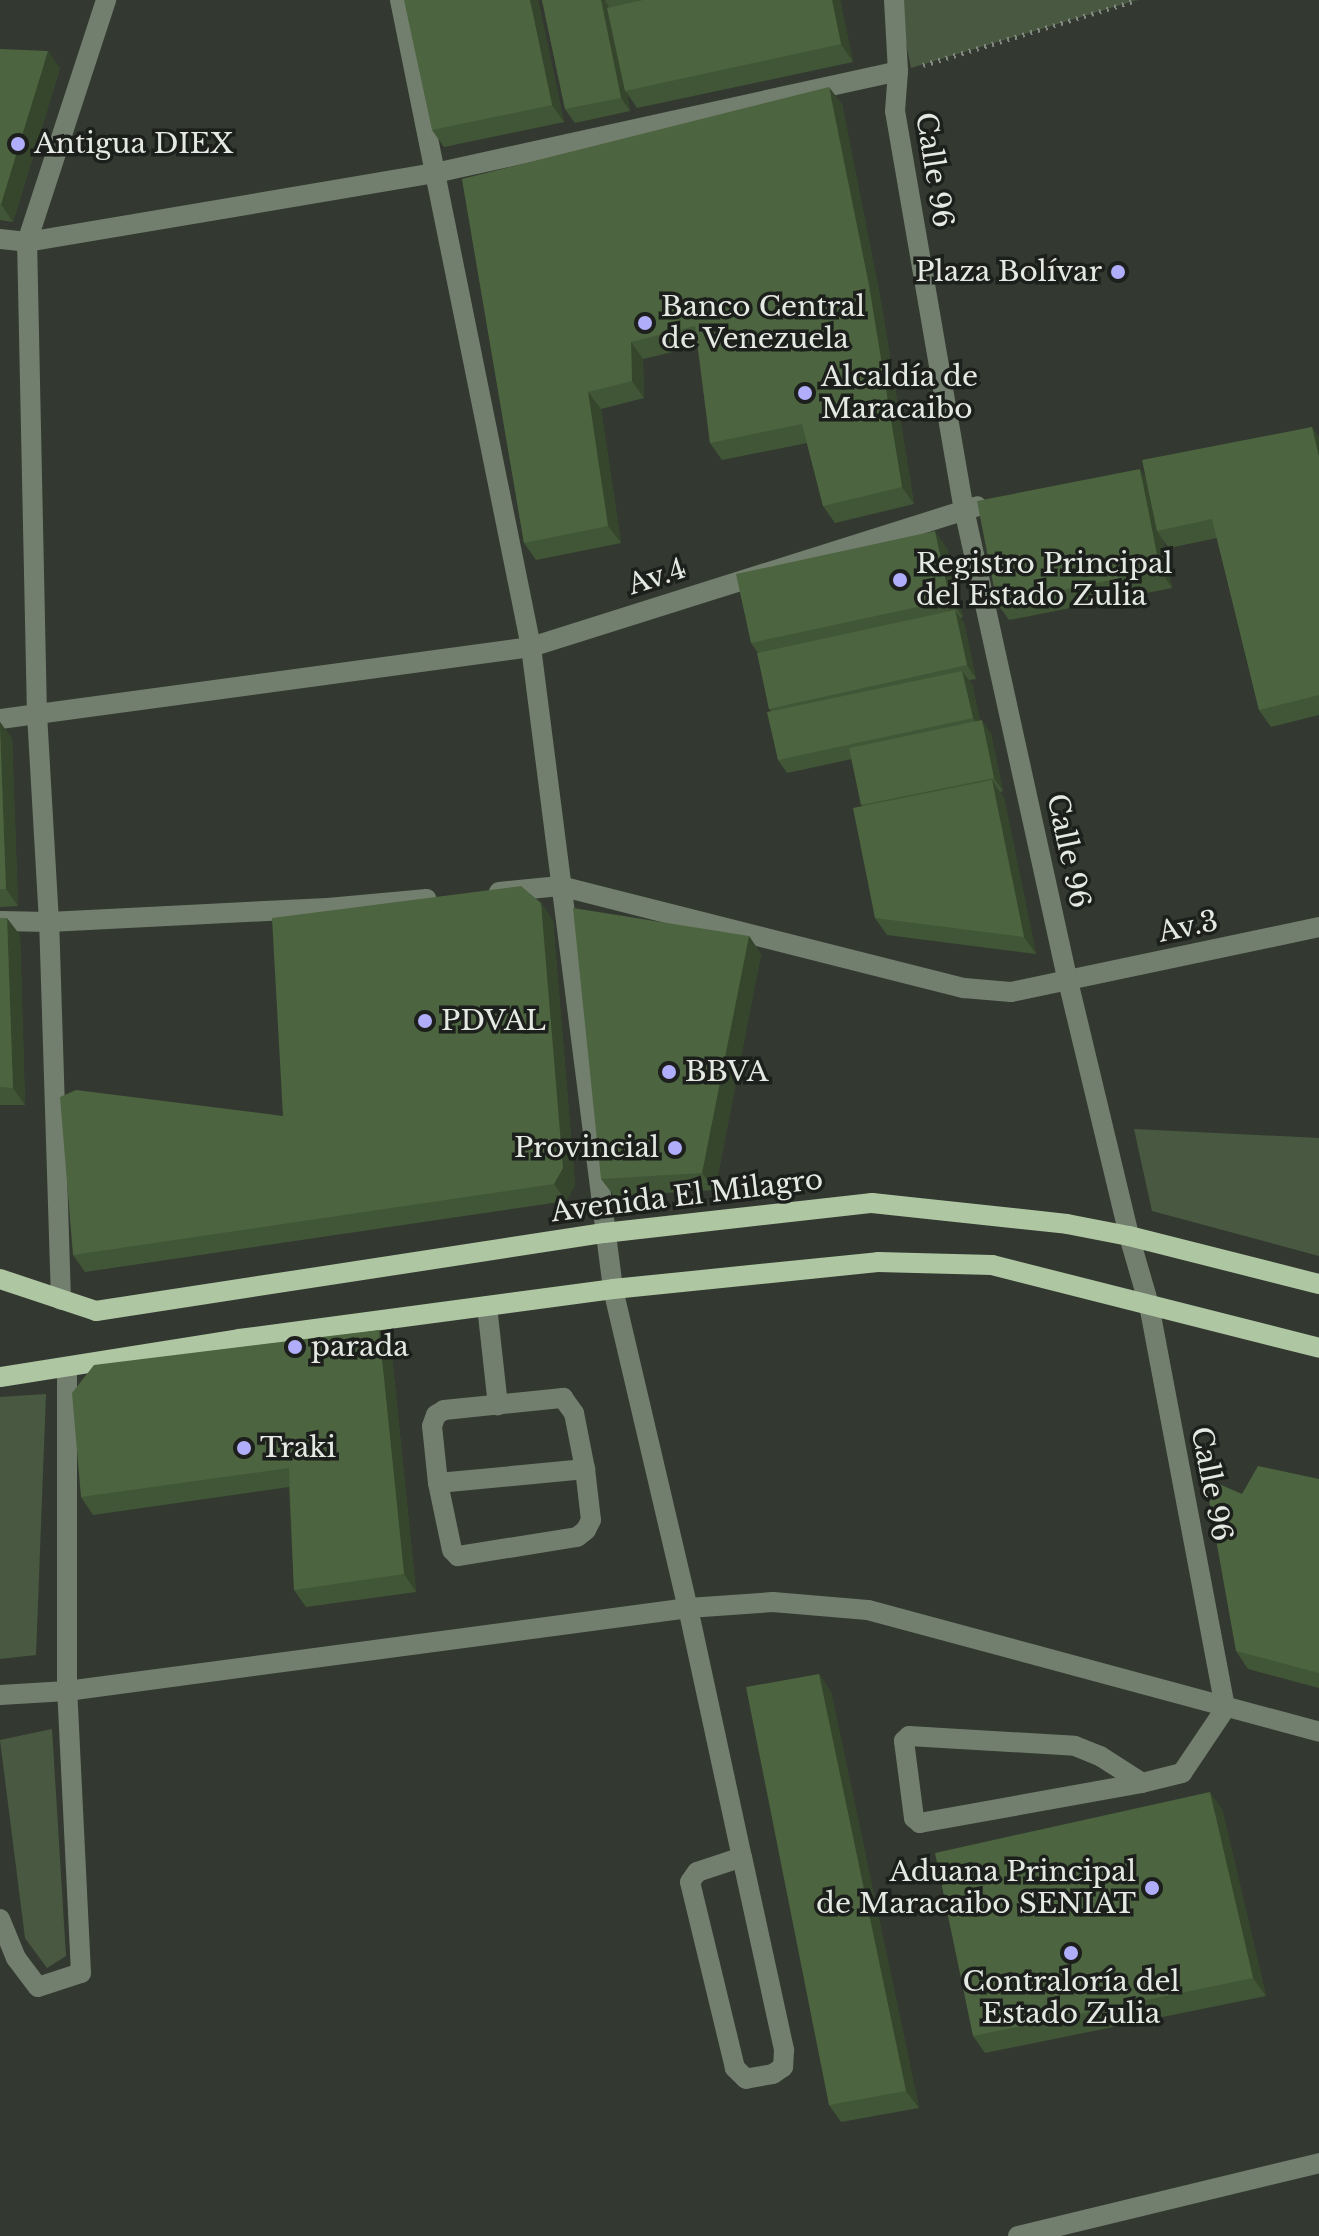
<!DOCTYPE html>
<meta charset="utf-8">
<style>
body{margin:0}
#map{position:relative;width:1319px;height:2236px;overflow:hidden;background:#333930;font-family:"Libre Baskerville",serif}
div>[style]{position:absolute}
[style*='--x']{left:calc(var(--x)*1px);top:calc(var(--y)*1px);width:calc(var(--w)*1px);rotate:calc(var(--a)*1deg)}
.green>*{inset:0;background:#495941}
.path>*{height:5px;margin-top:-2.5px;transform-origin:0;background:repeating-linear-gradient(90deg,#838981 0 2px,transparent 0 8px)}
.minor>*{height:20px;margin:-10px;padding:0 10px;transform-origin:10px;border-radius:10px;background:#737f6e}
.major>*{height:20px;margin:-10px;padding:0 10px;transform-origin:10px;border-radius:10px;background:#afc6a3}
.wall>*{inset:0;background:#415636}
.shaded-wall>*{inset:0;background:#35462c}
.building>*{inset:0;background:#4c643f}
.dots>*{width:22px;height:22px;translate:-50% -50%;box-sizing:border-box;border:4px solid #1c1f1b;border-radius:50%}
span{translate:-50% -50%;white-space:nowrap;text-align:center;line-height:1.15;-webkit-text-stroke:7px #1c1f1b;paint-order:stroke}
.poi-label{font-size:28px;color:#e5e9e3}
.left{translate:0 -50%;text-align:left}
.right{translate:-100% -50%;text-align:right}
.street-label{font-size:28px;color:#e5e9e3}
</style>
<div id="map">
<div class="green">
<i style="clip-path:polygon(897px 0,1137px 0,911px 68px)"></i>
<i style="clip-path:polygon(1134px 1129px,1319px 1138px,1319px 1256px,1152px 1211px)"></i>
<i style="clip-path:polygon(46px 1394px,36px 1655px,0 1659px,0 1397px)"></i>
<i style="clip-path:polygon(52px 1729px,66px 1956px,47px 1968px,25px 1938px,0 1740px)"></i>
</div>
<div class="path">
<i style="--x:923;--y:65;--w:224;--a:-16.9"></i>
</div>
<div class="minor">
<i style="--x:400;--y:0;--w:660;--a:78.55"></i>
<i style="--x:531;--y:647;--w:647;--a:82.72"></i>
<i style="--x:613;--y:1289;--w:328;--a:76.8"></i>
<i style="--x:688;--y:1608;--w:255;--a:77.8"></i>
<i style="--x:742;--y:1857;--w:198;--a:77.7"></i>
<i style="--x:784;--y:2050;--w:17;--a:93"></i>
<i style="--x:783;--y:2067;--w:12;--a:145"></i>
<i style="--x:773;--y:2074;--w:27;--a:170"></i>
<i style="--x:746;--y:2079;--w:16;--a:-135"></i>
<i style="--x:735;--y:2068;--w:191;--a:-103.6"></i>
<i style="--x:690;--y:1882;--w:12;--a:-55"></i>
<i style="--x:697;--y:1872;--w:47;--a:-18.4"></i>
<i style="--x:894;--y:0;--w:71;--a:86.8"></i>
<i style="--x:898;--y:71;--w:40;--a:94.3"></i>
<i style="--x:895;--y:111;--w:404;--a:80.2"></i>
<i style="--x:964;--y:509;--w:483;--a:77.6"></i>
<i style="--x:1068;--y:981;--w:262;--a:76.5"></i>
<i style="--x:1129;--y:1236;--w:72;--a:73.8"></i>
<i style="--x:1149;--y:1305;--w:411;--a:79.3"></i>
<i style="--x:1225;--y:1709;--w:77;--a:123.9"></i>
<i style="--x:1182;--y:1773;--w:41;--a:166"></i>
<i style="--x:1142;--y:1783;--w:226;--a:169.8"></i>
<i style="--x:920;--y:1823;--w:8;--a:-140"></i>
<i style="--x:914;--y:1818;--w:78;--a:-97.4"></i>
<i style="--x:904;--y:1741;--w:7;--a:-45"></i>
<i style="--x:909;--y:1736;--w:166;--a:3.4"></i>
<i style="--x:1075;--y:1746;--w:27;--a:22"></i>
<i style="--x:1100;--y:1756;--w:50;--a:32.7"></i>
<i style="--x:0;--y:239;--w:27;--a:6"></i>
<i style="--x:27;--y:242;--w:414;--a:-9.6"></i>
<i style="--x:435;--y:173;--w:474;--a:-12.4"></i>
<i style="--x:0;--y:719;--w:536;--a:-7.72"></i>
<i style="--x:531;--y:647;--w:468;--a:-17.5"></i>
<i style="--x:499;--y:892;--w:61;--a:-5.6"></i>
<i style="--x:560;--y:886;--w:417;--a:14.2"></i>
<i style="--x:964;--y:988;--w:47;--a:4.9"></i>
<i style="--x:1011;--y:992;--w:315;--a:-11.9"></i>
<i style="--x:0;--y:921;--w:49;--a:1.2"></i>
<i style="--x:49;--y:922;--w:279;--a:-2.9"></i>
<i style="--x:328;--y:908;--w:99;--a:-5.2"></i>
<i style="--x:61;--y:1300;--w:378;--a:-91.8"></i>
<i style="--x:49;--y:922;--w:206;--a:-93.3"></i>
<i style="--x:37;--y:716;--w:474;--a:-91.2"></i>
<i style="--x:27;--y:242;--w:255;--a:-71.9"></i>
<i style="--x:487;--y:1306;--w:100;--a:83.7"></i>
<i style="--x:563;--y:1398;--w:19;--a:54"></i>
<i style="--x:574;--y:1413;--w:57;--a:78.9"></i>
<i style="--x:585;--y:1469;--w:51;--a:83.3"></i>
<i style="--x:591;--y:1520;--w:11;--a:117"></i>
<i style="--x:586;--y:1530;--w:11;--a:142"></i>
<i style="--x:577;--y:1537;--w:121;--a:170.9"></i>
<i style="--x:458;--y:1556;--w:8;--a:-135"></i>
<i style="--x:452;--y:1550;--w:68;--a:-101.8"></i>
<i style="--x:438;--y:1483;--w:57;--a:-96"></i>
<i style="--x:432;--y:1426;--w:12;--a:-70"></i>
<i style="--x:436;--y:1415;--w:9;--a:-32"></i>
<i style="--x:444;--y:1410;--w:120;--a:-5.8"></i>
<i style="--x:438;--y:1483;--w:148;--a:-5.4"></i>
<i style="--x:0;--y:1695;--w:67;--a:-3.4"></i>
<i style="--x:67;--y:1691;--w:324;--a:-90"></i>
<i style="--x:0;--y:1919;--w:42;--a:67.7"></i>
<i style="--x:16;--y:1958;--w:36;--a:53"></i>
<i style="--x:38;--y:1987;--w:45;--a:-18"></i>
<i style="--x:81;--y:1973;--w:282;--a:-92.8"></i>
<i style="--x:67;--y:1691;--w:627;--a:-7.61"></i>
<i style="--x:688;--y:1608;--w:85;--a:-4"></i>
<i style="--x:773;--y:1602;--w:95;--a:4.8"></i>
<i style="--x:868;--y:1610;--w:467;--a:15.1"></i>
<i style="--x:1018;--y:2236;--w:310;--a:-13.6"></i>
</div>
<div class="major">
<i style="--x:0;--y:1279;--w:101;--a:18.4"></i>
<i style="--x:96;--y:1311;--w:514;--a:-8.73"></i>
<i style="--x:604;--y:1233;--w:270;--a:-6.4"></i>
<i style="--x:872;--y:1203;--w:196;--a:6.1"></i>
<i style="--x:1067;--y:1224;--w:63;--a:11"></i>
<i style="--x:1129;--y:1236;--w:196;--a:14.2"></i>
<i style="--x:0;--y:1377;--w:242;--a:-9"></i>
<i style="--x:239;--y:1339;--w:377;--a:-7.6"></i>
<i style="--x:613;--y:1289;--w:266;--a:-5.8"></i>
<i style="--x:878;--y:1262;--w:114;--a:1.5"></i>
<i style="--x:992;--y:1265;--w:337;--a:14.2"></i>
</div>
<div class="wall">
<i style="clip-path:polygon(538px 0,564px 122px,444px 147px,432px 130px)"></i>
<i style="clip-path:polygon(542px 0,840px 0,853px 62px,637px 108px,627px 93px,630px 111px,575px 123px,565px 109px)"></i>
<i style="clip-path:polygon(0 49px,60px 68px,13px 222px,0 220px)"></i>
<i style="clip-path:polygon(842px 104px,881px 302px,914px 504px,835px 523px,823px 506px,807px 443px,722px 460px,710px 443px,698px 346px,643px 359px,644px 398px,601px 409px,621px 543px,536px 560px,524px 543px,462px 179px)"></i>
<i style="clip-path:polygon(1312px 427px,1319px 438px,1319px 715px,1271px 727px,1259px 710px,1217px 538px,1169px 548px,1163px 540px,1172px 588px,1009px 620px,997px 603px,1146px 478px)"></i>
<i style="clip-path:polygon(947px 548px,963px 617px,960px 618px,964px 623px,976px 679px,969px 680px,972px 684px,980px 721px,991px 734px,1003px 791px,1000px 792px,1004px 798px,1036px 954px,887px 935px,875px 918px,862px 806px,852px 759px,787px 773px,778px 760px,771px 711px,769px 709px,758px 653px,751px 643px)"></i>
<i style="clip-path:polygon(0 722px,12px 739px,18px 906px,0 907px)"></i>
<i style="clip-path:polygon(541px 903px,553px 921px,575px 1185px,566px 1201px,85px 1272px,73px 1255px,283px 1116px)"></i>
<i style="clip-path:polygon(0 918px,20px 935px,25px 1105px,0 1105px)"></i>
<i style="clip-path:polygon(749px 936px,761px 954px,715px 1190px,614px 1196px,601px 1179px)"></i>
<i style="clip-path:polygon(391px 1347px,416px 1592px,306px 1607px,294px 1590px,289px 1487px,93px 1515px,81px 1497px)"></i>
<i style="clip-path:polygon(1319px 1479px,1319px 1688px,1248px 1669px,1236px 1651px)"></i>
<i style="clip-path:polygon(819px 1674px,831px 1692px,919px 2108px,841px 2122px,829px 2105px)"></i>
<i style="clip-path:polygon(1222px 1809px,1266px 1996px,985px 2053px,973px 2036px)"></i>
</div>
<div class="shaded-wall">
<i style="clip-path:polygon(530px 0,538px 0,564px 122px,552px 105px)"></i>
<i style="clip-path:polygon(601px 0,607px 0,605px 1px,608px 5px,626px 91px,625px 91px,627px 93px,630px 111px,621px 98px)"></i>
<i style="clip-path:polygon(832px 0,840px 0,853px 62px,841px 44px)"></i>
<i style="clip-path:polygon(48px 51px,60px 68px,13px 222px,1px 204px)"></i>
<i style="clip-path:polygon(829px 87px,842px 104px,881px 302px,914px 504px,902px 487px)"></i>
<i style="clip-path:polygon(631px 342px,643px 359px,644px 398px,632px 381px)"></i>
<i style="clip-path:polygon(588px 392px,601px 409px,621px 543px,608px 526px)"></i>
<i style="clip-path:polygon(1312px 427px,1319px 438px,1319px 457px)"></i>
<i style="clip-path:polygon(1140px 469px,1152px 487px,1157px 531px,1163px 540px,1172px 588px,1160px 570px)"></i>
<i style="clip-path:polygon(935px 531px,947px 548px,963px 617px,950px 600px)"></i>
<i style="clip-path:polygon(955px 610px,964px 623px,976px 679px,967px 665px)"></i>
<i style="clip-path:polygon(962px 671px,972px 684px,982px 731px,973px 718px)"></i>
<i style="clip-path:polygon(982px 720px,991px 734px,1003px 791px,994px 778px)"></i>
<i style="clip-path:polygon(0 722px,12px 739px,18px 906px,6px 889px)"></i>
<i style="clip-path:polygon(992px 780px,1004px 798px,1036px 954px,1024px 937px)"></i>
<i style="clip-path:polygon(541px 903px,553px 921px,575px 1185px,566px 1201px,554px 1184px)"></i>
<i style="clip-path:polygon(7px 918px,20px 935px,25px 1105px,13px 1088px)"></i>
<i style="clip-path:polygon(749px 936px,761px 954px,715px 1190px,702px 1173px)"></i>
<i style="clip-path:polygon(379px 1330px,391px 1347px,416px 1592px,404px 1574px)"></i>
<i style="clip-path:polygon(819px 1674px,831px 1692px,919px 2108px,906px 2091px)"></i>
<i style="clip-path:polygon(1210px 1792px,1222px 1809px,1266px 1996px,1253px 1978px)"></i>
</div>
<div class="building">
<i style="clip-path:polygon(404px 0,530px 0,552px 105px,432px 130px)"></i>
<i style="clip-path:polygon(542px 0,601px 0,621px 98px,565px 109px)"></i>
<i style="clip-path:polygon(643px 0,832px 0,841px 44px,625px 91px,607px 8px)"></i>
<i style="clip-path:polygon(0 49px,48px 51px,1px 204px,0 204px)"></i>
<i style="clip-path:polygon(829px 87px,869px 285px,902px 487px,823px 506px,802px 424px,710px 443px,695px 326px,631px 342px,632px 381px,588px 392px,608px 526px,524px 543px,462px 179px)"></i>
<i style="clip-path:polygon(1312px 427px,1319px 457px,1319px 695px,1259px 710px,1212px 519px,1157px 531px,1142px 460px)"></i>
<i style="clip-path:polygon(1140px 469px,1160px 570px,997px 603px,977px 501px)"></i>
<i style="clip-path:polygon(935px 531px,950px 600px,751px 643px,736px 574px)"></i>
<i style="clip-path:polygon(955px 610px,967px 665px,769px 709px,757px 653px)"></i>
<i style="clip-path:polygon(962px 671px,973px 718px,778px 760px,767px 712px)"></i>
<i style="clip-path:polygon(982px 720px,994px 778px,861px 805px,849px 748px)"></i>
<i style="clip-path:polygon(0 731px,6px 889px,0 889px)"></i>
<i style="clip-path:polygon(992px 780px,1024px 937px,875px 918px,853px 808px)"></i>
<i style="clip-path:polygon(521px 886px,541px 903px,563px 1168px,554px 1184px,73px 1255px,60px 1097px,76px 1090px,283px 1116px,272px 918px)"></i>
<i style="clip-path:polygon(573px 908px,749px 936px,702px 1173px,601px 1179px)"></i>
<i style="clip-path:polygon(0 918px,7px 918px,13px 1088px,0 1087px)"></i>
<i style="clip-path:polygon(379px 1330px,404px 1574px,294px 1590px,289px 1468px,81px 1497px,72px 1393px,94px 1365px)"></i>
<i style="clip-path:polygon(1258px 1466px,1319px 1479px,1319px 1673px,1236px 1651px,1205px 1478px,1242px 1494px)"></i>
<i style="clip-path:polygon(819px 1674px,906px 2091px,829px 2105px,746px 1687px)"></i>
<i style="clip-path:polygon(1210px 1792px,1253px 1978px,973px 2036px,935px 1853px)"></i>
</div>
<div class="dots">
<i style="left:18px;top:144px;background:#b0aefa"></i>
<i style="left:1118px;top:272px;background:#b0aefa"></i>
<i style="left:645px;top:323px;background:#b0aefa"></i>
<i style="left:805px;top:393px;background:#b0aefa"></i>
<i style="left:900px;top:580px;background:#b0aefa"></i>
<i style="left:425px;top:1021px;background:#b0aefa"></i>
<i style="left:669px;top:1072px;background:#b0aefa"></i>
<i style="left:675px;top:1148px;background:#b0aefa"></i>
<i style="left:295px;top:1347px;background:#b0aefa"></i>
<i style="left:244px;top:1448px;background:#b0aefa"></i>
<i style="left:1152px;top:1888px;background:#b0aefa"></i>
<i style="left:1071px;top:1953px;background:#b0aefa"></i>
</div>
<div class="poi-label">
<span class="left" style="left:34px;top:144px">Antigua DIEX</span>
<span class="right" style="left:1102px;top:272px">Plaza Bolívar</span>
<span class="left" style="left:661px;top:323px">Banco Central<br>de Venezuela</span>
<span class="left" style="left:821px;top:393px">Alcaldía de<br>Maracaibo</span>
<span class="left" style="left:916px;top:580px">Registro Principal<br>del Estado Zulia</span>
<span class="left" style="left:441px;top:1021px">PDVAL</span>
<span class="left" style="left:685px;top:1072px">BBVA</span>
<span class="right" style="left:659px;top:1148px">Provincial</span>
<span class="left" style="left:311px;top:1347px">parada</span>
<span class="left" style="left:260px;top:1448px">Traki</span>
<span class="right" style="left:1136px;top:1888px">Aduana Principal<br>de Maracaibo SENIAT</span>
<span style="left:1071px;top:1998px">Contraloría del<br>Estado Zulia</span>
</div>
<div class="street-label">
<span style="left:934px;top:170px;rotate:81deg">Calle 96</span>
<span style="left:657px;top:577px;rotate:-18deg">Av.4</span>
<span style="left:1068px;top:851px;rotate:78deg">Calle 96</span>
<span style="left:1188px;top:927px;rotate:-12deg">Av.3</span>
<span style="left:687px;top:1196px;rotate:-7deg">Avenida El Milagro</span>
<span style="left:1211px;top:1484px;rotate:79deg">Calle 96</span>
</div>
</div>
